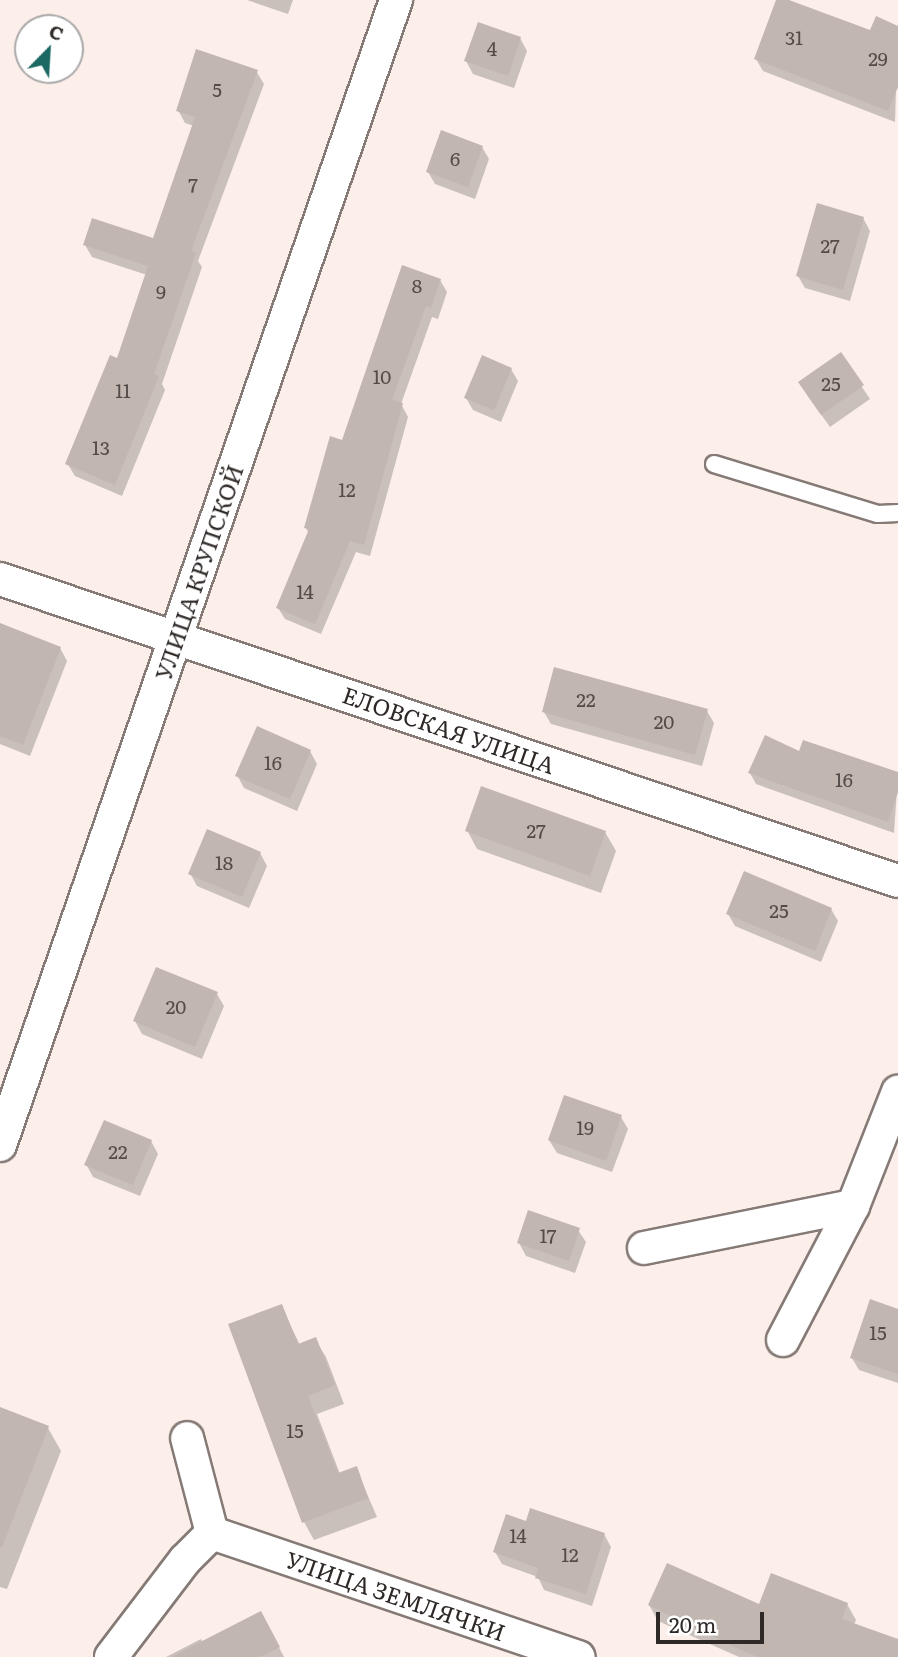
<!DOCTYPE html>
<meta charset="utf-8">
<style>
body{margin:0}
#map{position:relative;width:898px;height:1657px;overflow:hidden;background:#fcefea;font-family:Literata,serif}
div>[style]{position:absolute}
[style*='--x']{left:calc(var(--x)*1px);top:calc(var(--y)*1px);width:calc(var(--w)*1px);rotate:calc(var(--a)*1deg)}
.shadow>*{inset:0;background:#0003}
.building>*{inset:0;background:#c2b6b0}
.roads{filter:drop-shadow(2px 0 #857a75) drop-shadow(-2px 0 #857a75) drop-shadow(0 2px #857a75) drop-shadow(0 -2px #857a75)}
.lane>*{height:16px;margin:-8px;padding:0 8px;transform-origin:8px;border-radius:8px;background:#fff}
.street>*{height:32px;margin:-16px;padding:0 16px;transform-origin:16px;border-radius:16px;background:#fff}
span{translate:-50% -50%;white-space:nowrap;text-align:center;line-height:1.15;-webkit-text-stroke:5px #fff;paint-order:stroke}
.number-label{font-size:19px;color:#534c49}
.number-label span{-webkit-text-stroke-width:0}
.street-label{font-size:23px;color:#2e2927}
.north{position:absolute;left:14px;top:14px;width:70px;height:70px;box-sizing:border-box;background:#fff;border:2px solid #aba9a9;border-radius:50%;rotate:24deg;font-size:19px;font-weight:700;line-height:28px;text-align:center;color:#2e2927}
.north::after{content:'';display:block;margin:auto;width:24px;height:32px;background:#1c6863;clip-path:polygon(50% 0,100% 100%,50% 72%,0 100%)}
.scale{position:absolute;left:656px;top:1612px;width:108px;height:32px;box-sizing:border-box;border:4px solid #2e2927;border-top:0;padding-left:9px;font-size:21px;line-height:24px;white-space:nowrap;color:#2e2927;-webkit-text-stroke:5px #fff;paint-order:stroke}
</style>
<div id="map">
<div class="shadow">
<i style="clip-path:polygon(247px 0,293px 0,288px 14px)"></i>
<i style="clip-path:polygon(778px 0,871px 32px,898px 28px,895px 122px,763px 71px,756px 59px)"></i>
<i style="clip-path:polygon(520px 38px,527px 51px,514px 88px,473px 74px,466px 61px)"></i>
<i style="clip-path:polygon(256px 71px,264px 84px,198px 261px,202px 267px,162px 384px,165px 390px,122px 496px,75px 476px,67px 463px,118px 360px,147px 275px,92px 257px,85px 245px,154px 240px,194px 126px,185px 123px,178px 110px)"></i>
<i style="clip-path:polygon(482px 147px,489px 159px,475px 199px,435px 184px,428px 172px)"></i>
<i style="clip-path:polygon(863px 218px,870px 231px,850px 301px,805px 288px,798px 276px)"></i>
<i style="clip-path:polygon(440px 280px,447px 292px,438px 319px,432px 317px,401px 404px,408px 417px,370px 556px,356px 552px,321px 634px,285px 619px,278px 608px,309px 534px,306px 528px,343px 442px)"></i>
<i style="clip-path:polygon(840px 354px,870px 399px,830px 427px,807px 395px)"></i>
<i style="clip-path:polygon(511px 369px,518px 381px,501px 422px,473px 410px,466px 398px)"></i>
<i style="clip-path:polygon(0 629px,60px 648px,67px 661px,30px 756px,0 744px)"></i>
<i style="clip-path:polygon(707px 711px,714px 723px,702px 766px,551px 724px,544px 712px)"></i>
<i style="clip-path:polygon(310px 751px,317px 764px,297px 811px,244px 788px,237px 775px)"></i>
<i style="clip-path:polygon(800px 754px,898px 774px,894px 833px,756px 784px,750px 773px)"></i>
<i style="clip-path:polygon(467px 830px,605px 832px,616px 851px,601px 893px,477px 849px)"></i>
<i style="clip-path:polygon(260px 853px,267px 866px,249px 908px,197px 886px,190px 873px)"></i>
<i style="clip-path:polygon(831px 909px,838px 921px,821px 962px,735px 926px,728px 914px)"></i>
<i style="clip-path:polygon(217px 994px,224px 1006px,202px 1059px,142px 1034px,135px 1021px)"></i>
<i style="clip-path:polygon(621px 1117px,628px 1129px,612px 1172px,557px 1153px,549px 1140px)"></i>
<i style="clip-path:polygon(151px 1141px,158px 1154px,140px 1196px,93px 1177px,86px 1164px)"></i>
<i style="clip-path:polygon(578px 1230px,586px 1242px,575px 1273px,526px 1256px,519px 1243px)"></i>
<i style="clip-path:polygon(281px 1306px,300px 1345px,315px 1339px,326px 1357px,344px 1404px,317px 1414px,340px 1474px,356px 1468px,377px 1517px,314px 1540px,304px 1522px)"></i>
<i style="clip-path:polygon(898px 1311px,898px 1383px,859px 1370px,852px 1358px)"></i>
<i style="clip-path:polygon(0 1409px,48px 1428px,61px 1451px,7px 1589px,0 1587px)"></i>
<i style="clip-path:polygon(527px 1523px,604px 1534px,611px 1547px,592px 1606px,544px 1590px,538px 1577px,502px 1564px,495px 1552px)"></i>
<i style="clip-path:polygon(847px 1604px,856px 1620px,854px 1625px,898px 1641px,898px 1657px,739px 1657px,658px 1621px,649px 1605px)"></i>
<i style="clip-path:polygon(261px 1613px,284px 1657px,166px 1657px,201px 1639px,203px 1643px)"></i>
</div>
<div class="building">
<i style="clip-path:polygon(776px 0,789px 0,870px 30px,876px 16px,898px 26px,898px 87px,888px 111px,754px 59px)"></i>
<i style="clip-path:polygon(478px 22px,521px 37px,508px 76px,464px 61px)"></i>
<i style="clip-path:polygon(196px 49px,258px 70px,191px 251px,196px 253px,154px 374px,159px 376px,115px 485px,65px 464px,110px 355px,117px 358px,148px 266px,83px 245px,92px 218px,153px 238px,195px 117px,176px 111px)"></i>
<i style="clip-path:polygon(441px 130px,483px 146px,468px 187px,426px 172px)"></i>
<i style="clip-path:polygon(817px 203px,864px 217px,843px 290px,796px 276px)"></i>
<i style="clip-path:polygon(402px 265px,441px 279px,431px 308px,426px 306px,392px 400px,403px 403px,364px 545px,350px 541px,315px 624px,276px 608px,309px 529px,304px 528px,330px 436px,342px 440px)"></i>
<i style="clip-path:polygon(841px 352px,864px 385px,821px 415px,798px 382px)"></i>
<i style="clip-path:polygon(482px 355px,512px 368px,494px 410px,464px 398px)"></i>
<i style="clip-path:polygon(0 623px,61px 647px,23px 745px,0 736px)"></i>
<i style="clip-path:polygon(554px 667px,708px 709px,695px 755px,542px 712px)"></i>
<i style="clip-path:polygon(257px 726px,311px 750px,290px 799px,235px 776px)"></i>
<i style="clip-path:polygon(765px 735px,799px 751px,803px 740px,898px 772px,898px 792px,888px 822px,748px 773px)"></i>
<i style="clip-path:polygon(481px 786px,606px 831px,590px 876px,465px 831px)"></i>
<i style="clip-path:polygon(207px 829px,261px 852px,242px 897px,188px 874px)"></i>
<i style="clip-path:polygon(744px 871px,832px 908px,815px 951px,726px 914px)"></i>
<i style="clip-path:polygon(156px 967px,218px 992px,195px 1047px,133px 1021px)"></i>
<i style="clip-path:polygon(564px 1095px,622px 1115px,606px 1161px,548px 1140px)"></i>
<i style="clip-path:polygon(104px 1120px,152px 1140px,133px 1185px,84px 1165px)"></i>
<i style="clip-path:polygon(528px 1210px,580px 1228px,569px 1261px,517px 1243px)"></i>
<i style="clip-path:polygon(870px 1299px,898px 1309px,898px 1374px,850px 1358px)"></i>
<i style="clip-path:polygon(282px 1304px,298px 1344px,316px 1337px,335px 1385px,308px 1396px,338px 1473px,357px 1466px,368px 1498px,302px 1523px,228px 1324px)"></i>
<i style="clip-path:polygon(0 1407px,49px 1426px,2px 1547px,0 1547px)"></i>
<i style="clip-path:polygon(530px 1508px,605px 1533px,586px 1594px,535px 1578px,538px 1568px,493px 1552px,506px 1514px,526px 1521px)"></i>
<i style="clip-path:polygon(667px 1563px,759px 1604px,771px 1573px,848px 1603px,842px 1619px,898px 1639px,898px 1657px,758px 1657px,741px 1650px,648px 1605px)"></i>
<i style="clip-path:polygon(261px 1611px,280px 1647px,260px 1657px,171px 1657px)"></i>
</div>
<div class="roads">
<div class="lane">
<i style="--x:714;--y:464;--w:171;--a:17"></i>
<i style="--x:878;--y:514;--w:20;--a:-3"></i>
</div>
<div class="street">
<i style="--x:0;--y:579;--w:947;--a:18.59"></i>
<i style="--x:0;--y:1145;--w:1212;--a:-70.92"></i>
<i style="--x:644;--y:1248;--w:213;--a:-11.4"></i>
<i style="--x:853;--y:1206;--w:123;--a:-68.5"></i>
<i style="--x:783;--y:1340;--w:151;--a:-62.4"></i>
<i style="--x:212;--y:1533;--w:387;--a:18.7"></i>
<i style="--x:111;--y:1657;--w:122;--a:-52.7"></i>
<i style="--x:185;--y:1560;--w:38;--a:-45"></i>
<i style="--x:212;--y:1533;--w:98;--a:-104.7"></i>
</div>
</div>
<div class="number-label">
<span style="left:794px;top:38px">31</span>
<span style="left:492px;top:49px">4</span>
<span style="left:878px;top:59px">29</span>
<span style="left:217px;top:90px">5</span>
<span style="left:455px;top:159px">6</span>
<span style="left:193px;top:185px">7</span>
<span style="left:830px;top:246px">27</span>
<span style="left:417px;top:286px">8</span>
<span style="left:161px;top:292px">9</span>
<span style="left:382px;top:377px">10</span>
<span style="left:831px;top:384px">25</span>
<span style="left:123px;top:391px">11</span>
<span style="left:101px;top:448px">13</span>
<span style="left:347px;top:490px">12</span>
<span style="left:305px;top:592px">14</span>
<span style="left:586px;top:700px">22</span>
<span style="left:664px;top:722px">20</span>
<span style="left:273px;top:763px">16</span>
<span style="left:844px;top:780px">16</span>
<span style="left:536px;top:831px">27</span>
<span style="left:224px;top:863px">18</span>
<span style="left:779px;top:911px">25</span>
<span style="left:176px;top:1007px">20</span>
<span style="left:585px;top:1128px">19</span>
<span style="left:118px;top:1152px">22</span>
<span style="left:548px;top:1236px">17</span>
<span style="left:878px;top:1333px">15</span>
<span style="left:295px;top:1431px">15</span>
<span style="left:518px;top:1536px">14</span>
<span style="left:570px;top:1555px">12</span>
</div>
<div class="street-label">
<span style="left:198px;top:572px;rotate:-71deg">УЛИЦА КРУПСКОЙ</span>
<span style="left:449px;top:729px;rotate:19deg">ЕЛОВСКАЯ УЛИЦА</span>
<span style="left:396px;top:1595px;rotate:19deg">УЛИЦА ЗЕМЛЯЧКИ</span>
</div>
<div class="north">С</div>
<div class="scale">20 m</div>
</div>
